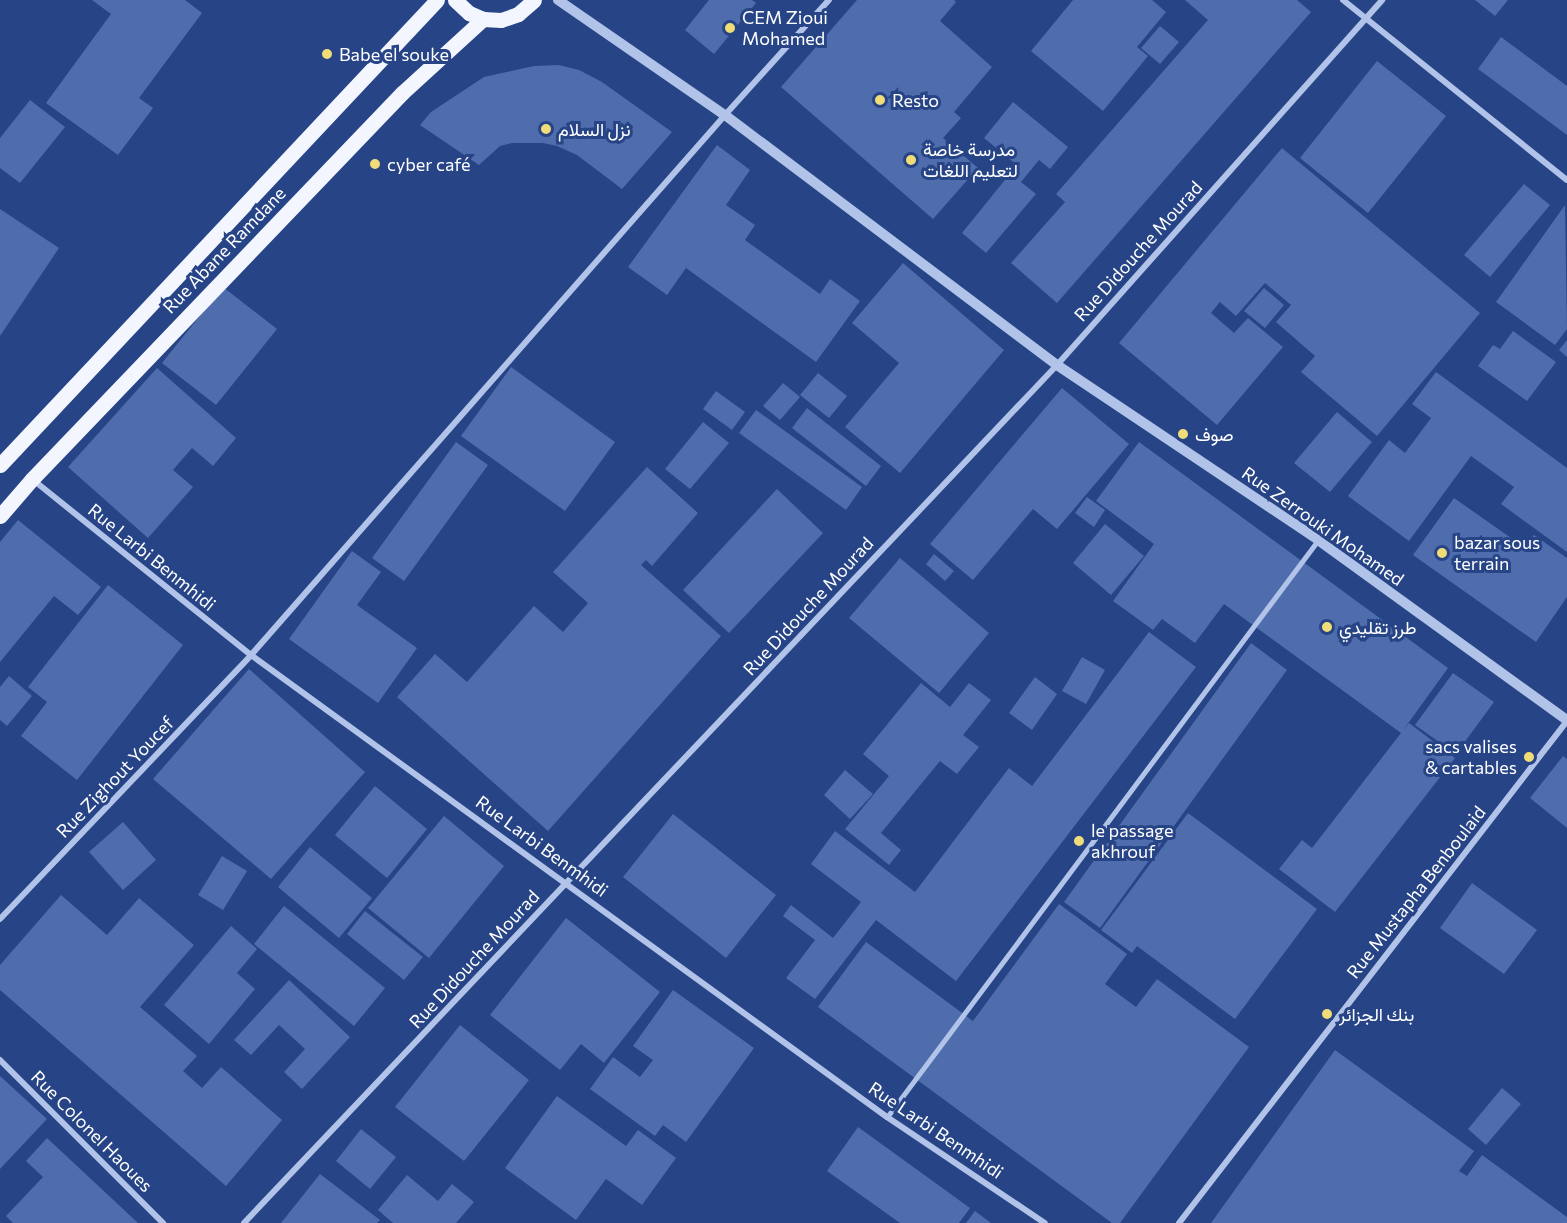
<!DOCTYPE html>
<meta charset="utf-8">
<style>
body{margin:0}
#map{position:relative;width:1567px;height:1223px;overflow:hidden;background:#264486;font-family:Commissioner,Vazirmatn,sans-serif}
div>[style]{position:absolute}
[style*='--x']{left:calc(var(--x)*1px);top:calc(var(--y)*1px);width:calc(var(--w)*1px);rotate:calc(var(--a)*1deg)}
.building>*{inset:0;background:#4f6dad}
.pedestrian>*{height:5px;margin:-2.5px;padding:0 2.5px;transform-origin:2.5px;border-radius:2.5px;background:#b1c3e8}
.minor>*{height:6px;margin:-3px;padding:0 3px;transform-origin:3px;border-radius:3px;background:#b1c3e8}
.tertiary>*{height:10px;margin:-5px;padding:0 5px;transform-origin:5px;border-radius:5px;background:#b1c3e8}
.primary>*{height:15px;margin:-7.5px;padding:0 7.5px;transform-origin:7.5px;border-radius:7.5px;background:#f3f6fe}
.dots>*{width:16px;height:16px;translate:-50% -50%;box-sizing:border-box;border:3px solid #264486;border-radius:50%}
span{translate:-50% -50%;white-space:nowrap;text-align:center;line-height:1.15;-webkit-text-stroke:6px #264486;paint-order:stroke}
.poi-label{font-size:18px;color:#fff}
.left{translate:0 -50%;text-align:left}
.right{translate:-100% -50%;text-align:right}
.street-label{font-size:18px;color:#fff}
</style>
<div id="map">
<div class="building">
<i style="clip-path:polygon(92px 0,185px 0,202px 13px,139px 98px,153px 108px,118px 155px,46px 103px,111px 14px)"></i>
<i style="clip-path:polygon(709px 0,752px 0,756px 3px,714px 54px,685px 30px)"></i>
<i style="clip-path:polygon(857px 0,954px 0,956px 2px,940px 21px,992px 67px,954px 112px,961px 118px,943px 138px,978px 168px,933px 219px,781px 87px)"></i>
<i style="clip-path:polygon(1073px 0,1152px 0,1166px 12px,1137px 47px,1148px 56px,1103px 111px,1031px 51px)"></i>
<i style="clip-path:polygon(1185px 0,1297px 0,1311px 12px,1057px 303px,1011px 263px,1065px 202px,1056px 194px,1208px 20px)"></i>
<i style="clip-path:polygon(1475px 0,1508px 0,1495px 16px)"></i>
<i style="clip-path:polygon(1160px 26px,1179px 42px,1160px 64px,1141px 48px)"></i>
<i style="clip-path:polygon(1501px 37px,1567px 86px,1567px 135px,1478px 69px)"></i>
<i style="clip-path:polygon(1377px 61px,1446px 116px,1368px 213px,1300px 158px)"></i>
<i style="clip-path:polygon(559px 65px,579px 70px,602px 82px,672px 132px,622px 189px,577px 155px,557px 146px,543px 143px,512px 143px,500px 146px,479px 165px,420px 125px,431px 112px,484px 77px,534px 66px)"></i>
<i style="clip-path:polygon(30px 100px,65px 127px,20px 183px,0 168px,0 138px)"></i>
<i style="clip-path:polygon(1013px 102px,1068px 147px,1050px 169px,1039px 160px,1021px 182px,1036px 194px,986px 253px,962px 233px,1017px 165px,984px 138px)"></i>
<i style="clip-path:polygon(717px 145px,750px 170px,726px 205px,755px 225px,745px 240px,820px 294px,830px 279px,860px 301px,816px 362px,686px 268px,667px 295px,628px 267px)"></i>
<i style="clip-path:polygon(1282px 148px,1480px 313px,1377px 436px,1301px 372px,1315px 356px,1276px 322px,1291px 305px,1265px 283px,1236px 316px,1220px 302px,1211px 313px,1234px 333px,1248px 318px,1283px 347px,1217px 425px,1119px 343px)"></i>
<i style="clip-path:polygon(1524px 184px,1550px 205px,1490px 277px,1464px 255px)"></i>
<i style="clip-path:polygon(1565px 205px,1567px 329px,1555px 345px,1496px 302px)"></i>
<i style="clip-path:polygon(0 209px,59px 248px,0 336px)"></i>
<i style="clip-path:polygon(903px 263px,1004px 350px,900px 473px,845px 427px,899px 363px,852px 323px)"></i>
<i style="clip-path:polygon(223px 287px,277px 329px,216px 405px,162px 363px)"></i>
<i style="clip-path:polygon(1264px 288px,1284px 305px,1265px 328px,1244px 311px)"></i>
<i style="clip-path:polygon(1513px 331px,1556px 362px,1527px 401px,1478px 366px,1493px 345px,1500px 349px)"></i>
<i style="clip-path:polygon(1567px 340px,1567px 357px,1559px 350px)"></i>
<i style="clip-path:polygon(511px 367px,615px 442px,565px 511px,461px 436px)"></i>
<i style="clip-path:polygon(157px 368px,236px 438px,213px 466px,192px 448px,173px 470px,193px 487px,148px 538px,68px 467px)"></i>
<i style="clip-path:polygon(1436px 372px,1567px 468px,1567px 552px,1501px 504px,1514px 487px,1471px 456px,1409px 541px,1348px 496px,1389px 440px,1405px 453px,1431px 418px,1412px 404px)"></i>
<i style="clip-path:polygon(818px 373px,847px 396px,829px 418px,800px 395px)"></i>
<i style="clip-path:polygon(783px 383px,800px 397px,780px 420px,763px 406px)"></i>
<i style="clip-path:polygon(1062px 388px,1129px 444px,1057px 529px,1033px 509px,973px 580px,930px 544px)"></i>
<i style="clip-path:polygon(716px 391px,745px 412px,732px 430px,703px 409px)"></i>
<i style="clip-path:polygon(807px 408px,881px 466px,866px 486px,792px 428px)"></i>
<i style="clip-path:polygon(756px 410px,862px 487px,846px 510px,739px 433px)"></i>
<i style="clip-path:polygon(1337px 412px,1372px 442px,1330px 492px,1294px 463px)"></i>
<i style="clip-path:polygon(703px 422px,729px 443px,690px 489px,665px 469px)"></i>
<i style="clip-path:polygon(456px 442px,488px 465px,404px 581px,372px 558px)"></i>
<i style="clip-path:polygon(1139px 442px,1448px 668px,1404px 729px,1409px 723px,1455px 758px,1335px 912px,1279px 869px,1302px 840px,1312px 848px,1401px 733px,1224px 604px,1195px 643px,1162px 619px,1153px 630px,1113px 601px,1154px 544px,1096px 501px)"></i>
<i style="clip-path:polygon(647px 467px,698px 513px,652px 566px,646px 560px,641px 565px,721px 636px,548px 831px,397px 697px,435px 654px,467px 682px,534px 606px,563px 632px,588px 603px,553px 572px)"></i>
<i style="clip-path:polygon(777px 489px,823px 533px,729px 633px,683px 590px)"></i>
<i style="clip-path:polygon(1087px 497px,1105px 510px,1094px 527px,1075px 513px)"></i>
<i style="clip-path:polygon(1454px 498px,1524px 547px,1534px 535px,1567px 558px,1567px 597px,1536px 642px,1413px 555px)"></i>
<i style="clip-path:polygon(18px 520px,101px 587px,78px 615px,54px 596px,0 662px,0 542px)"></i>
<i style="clip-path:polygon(1105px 524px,1144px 556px,1111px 595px,1073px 563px)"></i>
<i style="clip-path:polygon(352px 551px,381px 572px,357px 605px,417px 648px,378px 703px,289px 639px)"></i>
<i style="clip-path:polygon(934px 554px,954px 571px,945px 581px,926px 564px)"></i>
<i style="clip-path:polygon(900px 558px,989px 633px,939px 693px,849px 618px)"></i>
<i style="clip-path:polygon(108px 585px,183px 645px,77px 780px,21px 736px,47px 702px,28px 687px)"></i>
<i style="clip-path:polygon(1149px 632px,1196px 667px,956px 981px,876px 920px,815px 999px,786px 978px,815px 940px,783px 916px,791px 905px,833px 938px,861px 902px,811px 864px,835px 831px,915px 892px,1009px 768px,1032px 786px)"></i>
<i style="clip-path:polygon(1251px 643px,1287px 670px,1100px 928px,1064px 902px)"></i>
<i style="clip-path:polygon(1082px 657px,1105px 670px,1086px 704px,1062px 691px)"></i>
<i style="clip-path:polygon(249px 669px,365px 772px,271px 879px,153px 779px)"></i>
<i style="clip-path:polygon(1453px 673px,1494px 702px,1456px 754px,1415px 725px)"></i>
<i style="clip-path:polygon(9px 676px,32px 696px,7px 726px,0 720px,0 687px)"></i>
<i style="clip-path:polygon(1035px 677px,1057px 694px,1032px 730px,1009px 713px)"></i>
<i style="clip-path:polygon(921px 683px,950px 707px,969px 683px,991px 700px,963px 735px,979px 747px,957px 774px,940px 761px,881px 833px,901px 850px,889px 865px,845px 829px,889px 776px,863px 754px)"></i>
<i style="clip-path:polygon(1563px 756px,1567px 759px,1567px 828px,1530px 798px)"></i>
<i style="clip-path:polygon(845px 770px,873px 794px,850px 819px,824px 795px)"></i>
<i style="clip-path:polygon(375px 786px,427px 829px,387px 878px,335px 835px)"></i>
<i style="clip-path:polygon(1188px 813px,1317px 909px,1235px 1019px,1137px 946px,1132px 953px,1101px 930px)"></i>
<i style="clip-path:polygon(673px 814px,776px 895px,726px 958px,623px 877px)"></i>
<i style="clip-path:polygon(444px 816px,504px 866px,429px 958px,368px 908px)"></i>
<i style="clip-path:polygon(123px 822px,156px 860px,123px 890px,89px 852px)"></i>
<i style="clip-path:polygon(310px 847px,372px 898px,339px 938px,278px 887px)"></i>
<i style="clip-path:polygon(222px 856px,247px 871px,223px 910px,198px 895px)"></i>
<i style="clip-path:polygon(1472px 883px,1537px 930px,1504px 974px,1440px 928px)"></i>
<i style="clip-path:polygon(61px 895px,107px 935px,139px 898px,194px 945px,140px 1007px,197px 1056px,183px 1071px,202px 1088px,221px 1067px,282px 1120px,226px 1186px,0 990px,0 965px)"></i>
<i style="clip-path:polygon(1059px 904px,1127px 954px,1105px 984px,1136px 1007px,1157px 979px,1249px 1047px,1120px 1223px,1112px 1223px,818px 1007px,866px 942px,973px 1021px)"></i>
<i style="clip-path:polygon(284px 906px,385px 988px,354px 1026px,254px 944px)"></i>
<i style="clip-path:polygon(365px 911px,423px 957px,404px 980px,347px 934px)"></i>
<i style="clip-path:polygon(566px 918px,660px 992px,604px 1063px,581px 1044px,560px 1070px,490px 1015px)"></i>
<i style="clip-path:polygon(231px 926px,257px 949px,237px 973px,255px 989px,209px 1044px,164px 1005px)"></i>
<i style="clip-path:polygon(289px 980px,350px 1037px,302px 1089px,284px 1072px,305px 1049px,279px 1025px,251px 1055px,234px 1040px)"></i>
<i style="clip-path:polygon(673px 990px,754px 1048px,686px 1142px,663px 1125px,655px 1136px,590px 1089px,613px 1057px,640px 1077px,653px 1060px,633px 1046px)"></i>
<i style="clip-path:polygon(460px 1025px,529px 1080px,464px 1161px,395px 1107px)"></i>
<i style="clip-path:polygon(1335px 1050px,1474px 1151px,1459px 1171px,1467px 1176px,1482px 1155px,1567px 1217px,1567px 1223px,1211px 1223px)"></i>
<i style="clip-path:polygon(0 1076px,47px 1119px,0 1169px)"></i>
<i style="clip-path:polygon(1502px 1088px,1521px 1104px,1486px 1145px,1468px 1129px)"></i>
<i style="clip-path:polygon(557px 1096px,626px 1146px,638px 1130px,676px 1158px,642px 1205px,606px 1179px,576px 1220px,505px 1168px)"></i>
<i style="clip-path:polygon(858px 1127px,970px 1208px,959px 1223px,900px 1223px,827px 1171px)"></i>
<i style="clip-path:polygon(361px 1129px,396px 1157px,370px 1189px,336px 1161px)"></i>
<i style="clip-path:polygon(47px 1138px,138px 1223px,13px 1223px,6px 1216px,43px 1177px,26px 1161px)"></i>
<i style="clip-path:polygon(320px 1174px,380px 1220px,377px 1223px,281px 1223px)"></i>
<i style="clip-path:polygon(407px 1175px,438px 1201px,452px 1184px,474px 1202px,456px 1223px,393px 1223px,378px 1210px)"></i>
<i style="clip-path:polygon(975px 1211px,991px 1223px,966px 1223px)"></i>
</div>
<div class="pedestrian">
<i style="--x:887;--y:1117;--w:720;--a:-53.24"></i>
</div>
<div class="minor">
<i style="--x:1343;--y:0;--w:287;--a:38.8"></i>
<i style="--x:32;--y:479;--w:281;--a:38.8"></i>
<i style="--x:251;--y:655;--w:786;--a:36"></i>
<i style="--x:887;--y:1117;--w:190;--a:33.9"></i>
<i style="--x:0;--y:919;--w:364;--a:-46.4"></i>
<i style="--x:251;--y:655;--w:719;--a:-48.72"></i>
<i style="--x:725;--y:115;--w:155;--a:-47.9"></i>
<i style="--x:0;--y:1060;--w:231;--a:45"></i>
<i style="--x:244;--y:1223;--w:1182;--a:-46.54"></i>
<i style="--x:1057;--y:365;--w:489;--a:-48.3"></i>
<i style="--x:1179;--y:1223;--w:634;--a:-52.3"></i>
</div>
<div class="tertiary">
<i style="--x:558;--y:0;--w:203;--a:34.6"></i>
<i style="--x:725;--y:115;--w:416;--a:37"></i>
<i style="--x:1057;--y:365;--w:314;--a:33.8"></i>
<i style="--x:1318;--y:540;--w:307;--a:35.9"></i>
</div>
<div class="primary">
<i style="--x:455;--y:0;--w:19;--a:43"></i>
<i style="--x:469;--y:13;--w:15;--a:23"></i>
<i style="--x:483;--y:19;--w:18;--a:3"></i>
<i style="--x:501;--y:20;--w:18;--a:-19"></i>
<i style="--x:518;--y:14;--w:21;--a:-41"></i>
<i style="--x:0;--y:465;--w:638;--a:-46.78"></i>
<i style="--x:0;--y:516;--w:49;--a:-49.1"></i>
<i style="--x:32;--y:479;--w:535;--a:-46.21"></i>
<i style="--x:402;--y:93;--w:110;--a:-42.4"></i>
</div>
<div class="dots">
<i style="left:730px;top:28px;background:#f1dd77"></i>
<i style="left:327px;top:54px;background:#f1dd77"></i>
<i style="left:880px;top:100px;background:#f1dd77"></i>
<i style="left:546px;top:129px;background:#f1dd77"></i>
<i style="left:911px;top:160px;background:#f1dd77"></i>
<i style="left:375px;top:164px;background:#f1dd77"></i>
<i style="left:1183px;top:434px;background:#f1dd77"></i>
<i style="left:1442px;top:553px;background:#f1dd77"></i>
<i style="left:1327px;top:627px;background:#f1dd77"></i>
<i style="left:1529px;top:757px;background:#f1dd77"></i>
<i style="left:1079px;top:841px;background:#f1dd77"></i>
<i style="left:1327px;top:1014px;background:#f1dd77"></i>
</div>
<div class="poi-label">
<span class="left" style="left:742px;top:28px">CEM Zioui<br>Mohamed</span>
<span class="left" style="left:339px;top:54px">Babe el souke</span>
<span class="left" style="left:892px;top:100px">Resto</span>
<span class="left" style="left:558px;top:129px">نزل السلام</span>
<span class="left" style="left:923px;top:160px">مدرسة خاصة<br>لتعليم اللغات</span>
<span class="left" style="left:387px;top:164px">cyber café</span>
<span class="left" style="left:1195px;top:434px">صوف</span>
<span class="left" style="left:1454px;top:553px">bazar sous<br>terrain</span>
<span class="left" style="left:1339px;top:627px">طرز تقليدي</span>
<span class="right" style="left:1517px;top:757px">sacs valises<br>&amp; cartables</span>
<span class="left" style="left:1091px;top:841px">le passage<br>akhrouf</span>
<span class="left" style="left:1339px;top:1014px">بنك الجزائر</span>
</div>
<div class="street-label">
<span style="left:224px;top:250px;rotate:-46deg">Rue Abane Ramdane</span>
<span style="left:1138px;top:251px;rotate:-48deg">Rue Didouche Mourad</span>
<span style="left:1323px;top:526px;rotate:35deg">Rue Zerrouki Mohamed</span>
<span style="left:152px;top:557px;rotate:39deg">Rue Larbi Benmhidi</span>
<span style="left:808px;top:606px;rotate:-47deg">Rue Didouche Mourad</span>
<span style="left:115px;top:777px;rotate:-46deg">Rue Zighout Youcef</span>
<span style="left:542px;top:846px;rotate:36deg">Rue Larbi Benmhidi</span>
<span style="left:1416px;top:892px;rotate:-52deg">Rue Mustapha Benboulaid</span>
<span style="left:474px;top:959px;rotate:-47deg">Rue Didouche Mourad</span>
<span style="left:936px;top:1130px;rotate:34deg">Rue Larbi Benmhidi</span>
<span style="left:92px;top:1131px;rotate:45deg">Rue Colonel Haoues</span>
</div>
</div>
